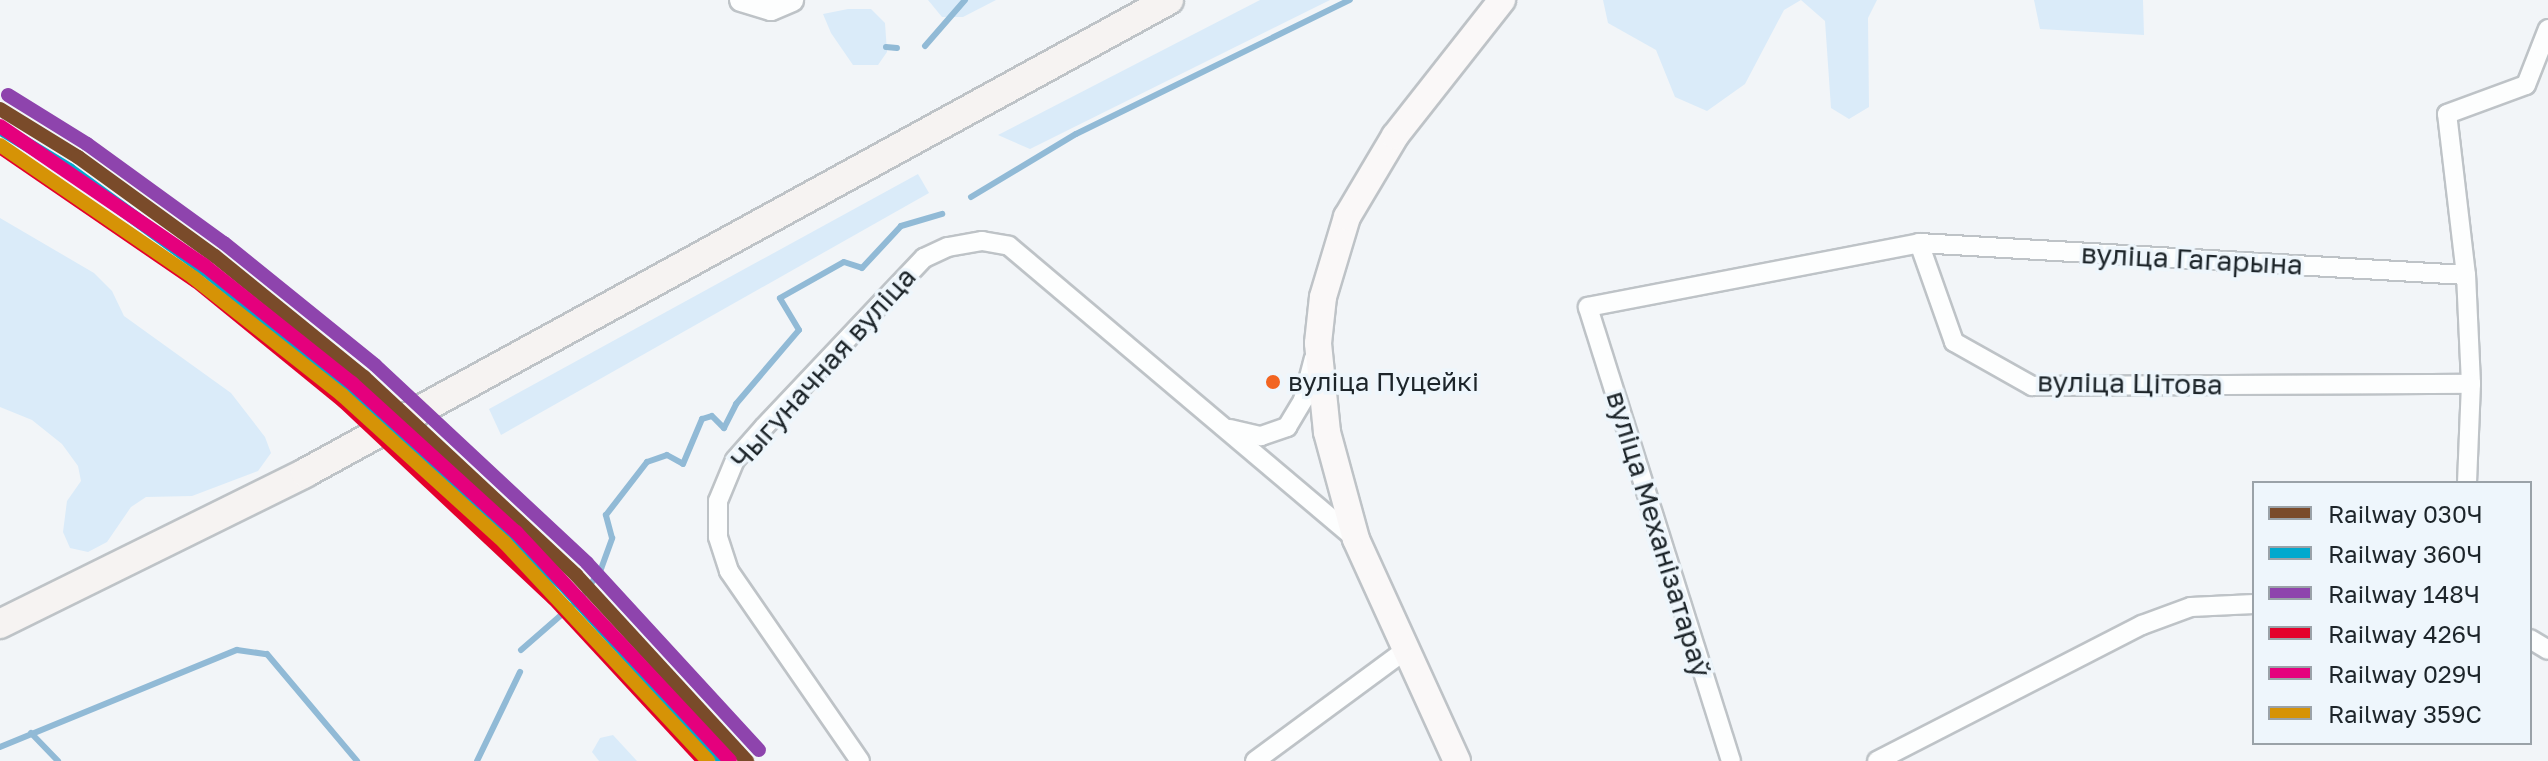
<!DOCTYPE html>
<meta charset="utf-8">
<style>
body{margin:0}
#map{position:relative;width:2548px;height:761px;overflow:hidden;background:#f2f5f8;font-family:"Golos Text",sans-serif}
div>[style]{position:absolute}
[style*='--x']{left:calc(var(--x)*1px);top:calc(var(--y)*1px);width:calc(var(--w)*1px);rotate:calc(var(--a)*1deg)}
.green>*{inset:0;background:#daebf9}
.stream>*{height:6px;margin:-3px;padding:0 3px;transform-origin:3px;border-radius:3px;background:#91bad6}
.roads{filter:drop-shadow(2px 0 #bec3c7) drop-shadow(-2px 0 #bec3c7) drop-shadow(0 2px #bec3c7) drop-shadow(0 -2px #bec3c7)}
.minor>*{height:18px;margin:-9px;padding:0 9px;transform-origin:9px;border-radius:9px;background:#fdfefe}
.tertiary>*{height:22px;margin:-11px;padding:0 11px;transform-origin:11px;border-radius:11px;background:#fdfefe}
.secondary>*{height:26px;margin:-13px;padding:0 13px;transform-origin:13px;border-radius:13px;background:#faf8f8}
.primary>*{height:28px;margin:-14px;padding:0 14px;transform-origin:14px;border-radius:14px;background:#f6f3f2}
.rail-1>*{height:14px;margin:-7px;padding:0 7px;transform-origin:7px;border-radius:7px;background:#7a4b2a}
.rail-2>*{height:14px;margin:-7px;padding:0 7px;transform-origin:7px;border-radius:7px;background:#00a9ce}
.rail-3>*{height:14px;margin:-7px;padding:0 7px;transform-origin:7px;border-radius:7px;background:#8e44ad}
.rail-4>*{height:14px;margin:-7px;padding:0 7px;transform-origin:7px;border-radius:7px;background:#e4002b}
.rail-5>*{height:14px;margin:-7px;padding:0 7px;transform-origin:7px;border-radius:7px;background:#e5007d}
.rail-6>*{height:14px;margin:-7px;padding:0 7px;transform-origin:7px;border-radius:7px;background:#d69306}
.dots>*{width:22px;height:22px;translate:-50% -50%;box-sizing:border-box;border:4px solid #eef6fc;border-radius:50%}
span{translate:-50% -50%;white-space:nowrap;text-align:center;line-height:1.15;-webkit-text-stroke:7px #eef6fc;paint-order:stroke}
.bus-label{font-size:26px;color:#1d252a}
.left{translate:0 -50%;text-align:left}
.street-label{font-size:28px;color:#1d252a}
.legend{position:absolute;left:2252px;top:481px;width:280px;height:264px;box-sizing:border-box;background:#eef6fc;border:2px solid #9aa2a8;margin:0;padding:10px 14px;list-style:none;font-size:24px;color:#1d252a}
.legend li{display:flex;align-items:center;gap:16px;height:40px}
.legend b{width:40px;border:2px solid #9aa2a8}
</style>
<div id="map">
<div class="green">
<i style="clip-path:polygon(928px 0,996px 0,963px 17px,942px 17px)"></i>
<i style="clip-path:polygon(1260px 0,1330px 0,1030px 149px,998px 135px)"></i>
<i style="clip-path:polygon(1603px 0,1877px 0,1868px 18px,1869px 107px,1849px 119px,1831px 108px,1825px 21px,1801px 0,1784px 10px,1745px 84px,1707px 111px,1675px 97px,1656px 50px,1608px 23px)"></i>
<i style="clip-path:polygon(2034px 0,2143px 0,2144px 35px,2040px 29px)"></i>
<i style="clip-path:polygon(848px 9px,871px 9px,885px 23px,887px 52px,878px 65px,853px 65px,831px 33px,823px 14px)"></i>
<i style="clip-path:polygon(918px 174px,929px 193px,501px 435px,489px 409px)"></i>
<i style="clip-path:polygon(0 218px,94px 273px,112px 291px,124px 316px,231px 393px,265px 437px,271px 453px,258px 471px,192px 496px,146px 497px,131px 507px,107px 542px,88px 552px,70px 548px,63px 532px,67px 501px,81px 481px,78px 466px,62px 444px,32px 420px,0 407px)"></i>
<i style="clip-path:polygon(613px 735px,637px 761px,599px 761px,592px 752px,600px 738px)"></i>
</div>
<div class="stream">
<i style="--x:925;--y:46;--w:61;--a:-49"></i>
<i style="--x:886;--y:47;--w:11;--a:5"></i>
<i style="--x:971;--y:197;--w:122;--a:-31"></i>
<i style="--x:1076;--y:134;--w:305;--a:-26.1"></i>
<i style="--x:521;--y:650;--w:81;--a:-41"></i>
<i style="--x:582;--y:597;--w:34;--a:-56"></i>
<i style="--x:601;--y:569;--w:33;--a:-70"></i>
<i style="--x:612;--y:538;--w:24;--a:-105"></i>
<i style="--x:606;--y:515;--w:67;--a:-52.3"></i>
<i style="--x:647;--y:462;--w:21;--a:-19"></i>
<i style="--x:667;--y:455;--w:18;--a:29"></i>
<i style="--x:683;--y:464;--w:49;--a:-67.1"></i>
<i style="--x:702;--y:419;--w:10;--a:-17"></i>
<i style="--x:712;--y:416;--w:17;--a:45"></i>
<i style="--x:724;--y:428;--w:27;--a:-63"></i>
<i style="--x:736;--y:404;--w:97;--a:-49.6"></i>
<i style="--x:799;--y:330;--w:37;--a:-121"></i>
<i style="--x:780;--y:298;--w:73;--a:-29.4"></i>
<i style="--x:844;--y:262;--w:19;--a:18"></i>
<i style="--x:862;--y:268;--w:57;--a:-47.1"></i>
<i style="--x:901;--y:226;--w:43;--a:-16.3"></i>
<i style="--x:31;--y:733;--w:39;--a:46"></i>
<i style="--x:0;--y:747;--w:256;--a:-22.3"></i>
<i style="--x:237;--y:650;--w:30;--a:8"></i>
<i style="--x:267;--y:654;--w:140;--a:49.9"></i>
<i style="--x:477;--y:761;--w:99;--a:-64.2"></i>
</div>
<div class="roads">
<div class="minor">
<i style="--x:1919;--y:243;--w:548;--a:3.35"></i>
<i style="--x:1230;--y:429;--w:32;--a:13"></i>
<i style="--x:1261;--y:436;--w:28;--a:-19"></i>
<i style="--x:1287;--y:427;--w:31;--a:-59"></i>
<i style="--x:1303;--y:400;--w:43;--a:-75.3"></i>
<i style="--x:2467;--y:483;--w:99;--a:-87.7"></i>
<i style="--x:2471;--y:384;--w:109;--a:-92.6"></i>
<i style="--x:2466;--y:275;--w:162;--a:-96.7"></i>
<i style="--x:2447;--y:114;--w:84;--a:-20.2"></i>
<i style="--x:2526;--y:85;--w:60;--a:-68.6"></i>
<i style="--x:2530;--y:639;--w:21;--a:31"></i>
<i style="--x:860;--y:761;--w:231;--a:-124.6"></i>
<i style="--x:729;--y:571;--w:36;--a:-108"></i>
<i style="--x:718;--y:537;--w:36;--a:-90"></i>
<i style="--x:718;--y:501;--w:44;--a:-67.5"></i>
<i style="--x:735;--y:460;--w:44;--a:-48.7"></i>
<i style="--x:764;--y:427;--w:233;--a:-46.6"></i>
<i style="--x:924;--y:258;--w:26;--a:-25"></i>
<i style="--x:948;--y:247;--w:35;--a:-10"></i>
<i style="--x:982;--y:241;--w:27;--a:10"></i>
<i style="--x:1009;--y:246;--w:454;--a:40.2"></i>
<i style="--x:1255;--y:761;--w:190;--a:-36.4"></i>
<i style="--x:1731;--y:761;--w:476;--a:-107.5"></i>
<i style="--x:1588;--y:307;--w:337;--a:-10.9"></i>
<i style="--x:1919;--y:243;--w:105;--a:70.5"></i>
<i style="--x:1954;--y:342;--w:90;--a:29.4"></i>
<i style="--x:2032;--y:386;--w:439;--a:-0.3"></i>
<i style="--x:1877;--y:761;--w:298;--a:-27.2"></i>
<i style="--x:2142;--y:625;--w:52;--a:-20.2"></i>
<i style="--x:2191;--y:607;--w:63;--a:-2.7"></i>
</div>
<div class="tertiary">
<i style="--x:741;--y:0;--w:31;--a:17"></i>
<i style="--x:771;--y:9;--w:23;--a:-23"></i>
</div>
<div class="secondary">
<i style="--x:1457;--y:761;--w:244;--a:-114.5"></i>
<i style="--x:1356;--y:539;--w:111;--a:-105.2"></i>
<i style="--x:1327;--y:432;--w:89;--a:-95.8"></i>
<i style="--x:1318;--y:343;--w:46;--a:-83.8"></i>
<i style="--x:1323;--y:297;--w:84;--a:-73.3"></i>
<i style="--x:1347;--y:217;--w:94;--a:-59.3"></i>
<i style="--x:1395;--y:136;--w:173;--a:-51.8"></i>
</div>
<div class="primary">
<i style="--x:0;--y:624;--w:340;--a:-26.3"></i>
<i style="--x:305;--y:473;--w:985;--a:-28.7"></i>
</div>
</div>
<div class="rail-1">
<i style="--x:0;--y:109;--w:92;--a:31.6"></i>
<i style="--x:78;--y:157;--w:169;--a:35.9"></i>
<i style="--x:215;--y:256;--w:192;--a:39.1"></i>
<i style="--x:364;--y:377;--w:290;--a:43"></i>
<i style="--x:576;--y:575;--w:253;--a:47.4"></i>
</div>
<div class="rail-2">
<i style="--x:0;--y:128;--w:81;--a:31.3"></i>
<i style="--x:69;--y:170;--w:168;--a:36.1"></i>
<i style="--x:205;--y:269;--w:191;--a:39"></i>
<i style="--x:353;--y:389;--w:289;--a:42.9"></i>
<i style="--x:565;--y:586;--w:237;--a:47.6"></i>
</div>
<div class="rail-3">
<i style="--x:8;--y:95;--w:93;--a:31.8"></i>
<i style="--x:87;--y:144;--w:169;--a:35.9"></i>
<i style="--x:224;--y:243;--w:194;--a:38.9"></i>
<i style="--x:375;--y:365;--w:290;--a:43"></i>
<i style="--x:587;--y:563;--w:254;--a:47.4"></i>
</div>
<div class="rail-4">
<i style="--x:0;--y:147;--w:237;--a:34.4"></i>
<i style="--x:196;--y:281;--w:190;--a:39.2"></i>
<i style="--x:343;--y:401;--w:288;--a:43.2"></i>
<i style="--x:553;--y:598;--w:222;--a:47.2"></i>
</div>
<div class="rail-5">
<i style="--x:0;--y:126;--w:247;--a:34.3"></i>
<i style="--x:204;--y:265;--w:189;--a:38.6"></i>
<i style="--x:352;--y:383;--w:222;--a:42.3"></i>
<i style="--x:516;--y:532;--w:313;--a:46.9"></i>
</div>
<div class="rail-6">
<i style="--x:0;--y:145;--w:235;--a:34.4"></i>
<i style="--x:194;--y:278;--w:189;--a:38.3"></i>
<i style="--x:342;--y:395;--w:220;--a:42.2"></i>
<i style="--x:505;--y:543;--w:298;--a:47"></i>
</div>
<div class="dots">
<i style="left:1273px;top:382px;background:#f26522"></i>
</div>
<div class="bus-label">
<span class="left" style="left:1288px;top:382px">вуліца Пуцейкі</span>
</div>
<div class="street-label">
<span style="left:2192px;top:259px;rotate:3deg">вуліца Гагарына</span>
<span style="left:823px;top:368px;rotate:-48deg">Чыгуначная вуліца</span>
<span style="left:2130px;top:383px;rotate:1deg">вуліца Цітова</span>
<span style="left:1659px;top:534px;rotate:73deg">вуліца Механізатараў</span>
</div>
<ul class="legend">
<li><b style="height:10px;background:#7a4b2a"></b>Railway 030Ч</li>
<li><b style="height:10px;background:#00a9ce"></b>Railway 360Ч</li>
<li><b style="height:10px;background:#8e44ad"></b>Railway 148Ч</li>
<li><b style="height:10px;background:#e4002b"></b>Railway 426Ч</li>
<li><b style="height:10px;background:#e5007d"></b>Railway 029Ч</li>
<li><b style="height:10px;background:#d69306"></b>Railway 359С</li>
</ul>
</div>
